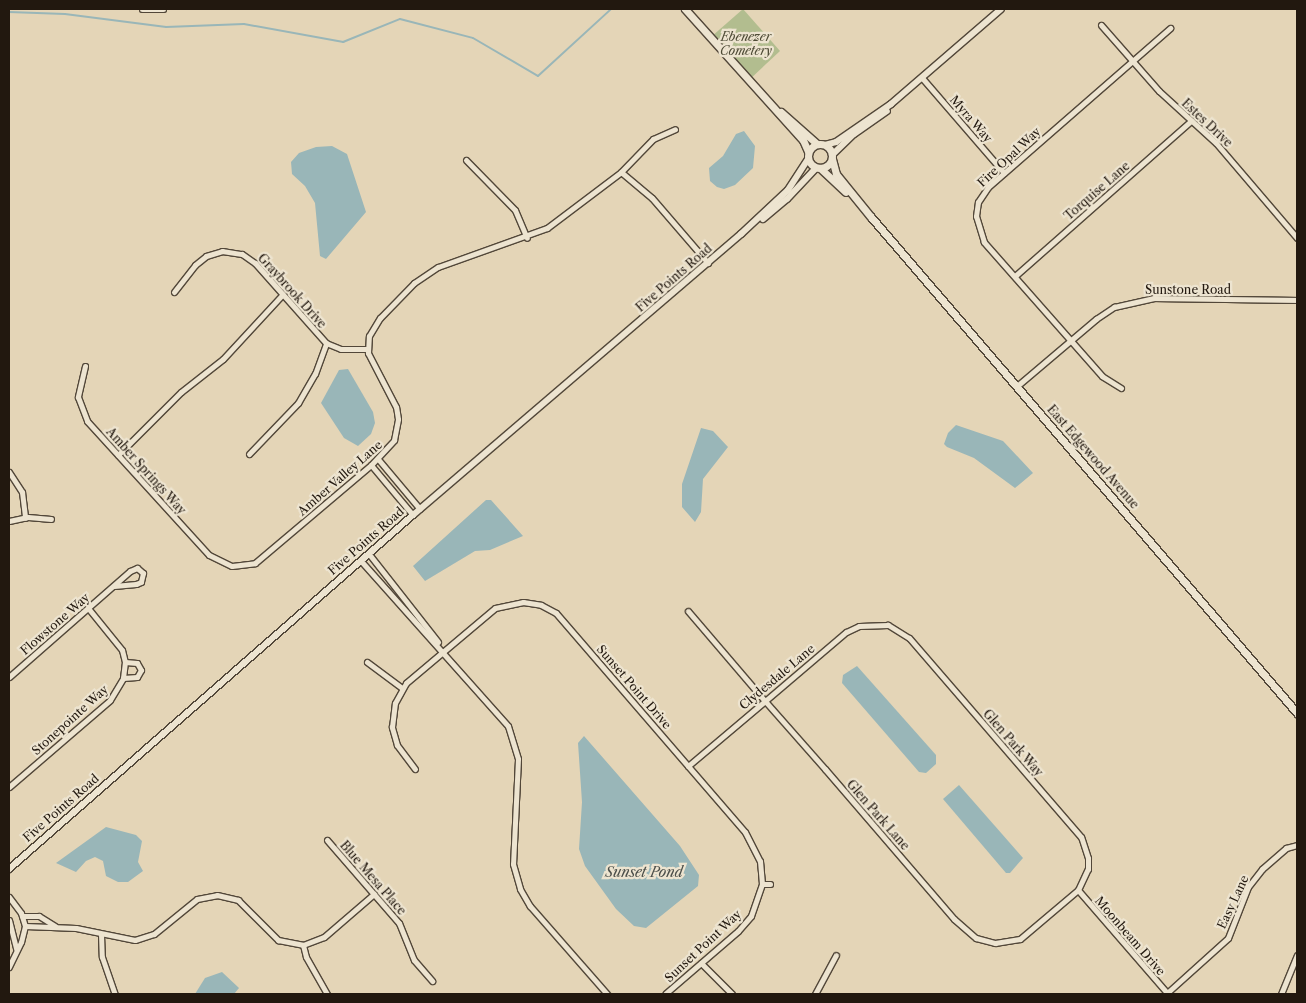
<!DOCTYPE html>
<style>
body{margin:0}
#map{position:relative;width:1306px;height:1003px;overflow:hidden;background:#e4d5b7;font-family:"Libre Caslon Text",serif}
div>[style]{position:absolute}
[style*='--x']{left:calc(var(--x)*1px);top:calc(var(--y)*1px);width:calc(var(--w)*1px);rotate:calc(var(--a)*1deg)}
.green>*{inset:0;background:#b2bd8f}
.water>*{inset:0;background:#99b6b8}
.stream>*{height:2px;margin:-1px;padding:0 1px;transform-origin:1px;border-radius:1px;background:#99b6b8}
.roads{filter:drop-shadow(1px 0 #524739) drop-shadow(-1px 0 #524739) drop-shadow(0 1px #524739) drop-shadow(0 -1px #524739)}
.minor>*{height:5px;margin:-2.5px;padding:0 2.5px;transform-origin:2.5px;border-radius:2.5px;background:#ede4d0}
.tertiary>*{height:6px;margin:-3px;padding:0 3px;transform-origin:3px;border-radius:3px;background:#ede4d0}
.secondary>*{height:7px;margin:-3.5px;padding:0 3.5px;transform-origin:3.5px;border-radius:3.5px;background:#ede4d0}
.secondary>.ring{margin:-3.5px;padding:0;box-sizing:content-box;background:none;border:7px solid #ede4d0;border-radius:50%}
span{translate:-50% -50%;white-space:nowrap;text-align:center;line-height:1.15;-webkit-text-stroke:4.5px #ede4d0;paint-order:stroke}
.park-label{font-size:12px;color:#4d4a35;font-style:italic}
.street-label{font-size:12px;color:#22180f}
.water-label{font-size:14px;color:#4c4f4a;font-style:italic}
.frame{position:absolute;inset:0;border:10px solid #22180f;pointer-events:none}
</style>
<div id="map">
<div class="green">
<i style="clip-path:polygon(743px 9px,780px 51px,749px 80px,711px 37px)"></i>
</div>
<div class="water">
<i style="clip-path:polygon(744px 131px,755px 146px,753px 168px,735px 185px,724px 189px,717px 187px,710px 181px,709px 168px,723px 156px,736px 134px)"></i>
<i style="clip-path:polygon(332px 146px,347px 154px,366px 212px,326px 259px,320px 256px,315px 203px,305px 186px,292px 174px,291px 162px,299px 153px,316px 147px)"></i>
<i style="clip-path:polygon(348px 369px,373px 412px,375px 423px,371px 434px,358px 446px,344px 438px,321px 403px,339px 370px)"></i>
<i style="clip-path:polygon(956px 425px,1003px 441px,1033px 473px,1015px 488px,974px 458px,947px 447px,944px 444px,948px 433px)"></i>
<i style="clip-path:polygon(701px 428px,713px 431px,728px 447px,703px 479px,701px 512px,695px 522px,682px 507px,682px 484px)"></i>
<i style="clip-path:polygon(486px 500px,491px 500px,523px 536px,490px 550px,475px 551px,425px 581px,413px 566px)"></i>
<i style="clip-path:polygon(857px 666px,936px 755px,936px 764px,926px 773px,919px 772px,842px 683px,843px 675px)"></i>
<i style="clip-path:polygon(584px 736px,680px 846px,699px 875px,698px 886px,646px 928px,634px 926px,616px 909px,585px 866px,579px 849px,582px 802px,578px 743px)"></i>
<i style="clip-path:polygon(959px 785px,1023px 858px,1010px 873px,1006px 873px,943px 799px)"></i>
<i style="clip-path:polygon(106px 827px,136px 835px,142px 841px,138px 862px,143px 871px,128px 882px,118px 882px,106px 876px,103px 861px,95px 857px,86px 861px,76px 872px,56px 863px)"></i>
<i style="clip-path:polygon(222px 972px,239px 988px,234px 994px,195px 994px,205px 978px)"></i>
</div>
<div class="stream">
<i style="--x:9;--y:12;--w:56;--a:2"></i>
<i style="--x:65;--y:14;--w:102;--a:7.3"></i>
<i style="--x:166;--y:27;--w:78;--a:-2.2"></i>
<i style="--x:244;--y:24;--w:101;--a:10.3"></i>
<i style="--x:343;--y:42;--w:61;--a:-22"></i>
<i style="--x:400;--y:19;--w:75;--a:14.6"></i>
<i style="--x:473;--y:38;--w:75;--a:30.3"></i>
<i style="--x:538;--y:76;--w:99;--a:-42.5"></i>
</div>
<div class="roads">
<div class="minor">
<i style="--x:142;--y:9;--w:21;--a:0"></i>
<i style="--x:1101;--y:25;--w:88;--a:48.7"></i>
<i style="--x:1159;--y:91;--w:77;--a:42.4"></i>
<i style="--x:1216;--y:143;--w:125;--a:49.5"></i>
<i style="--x:923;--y:79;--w:124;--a:49.2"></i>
<i style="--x:466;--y:160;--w:70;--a:45.6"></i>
<i style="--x:515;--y:210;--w:30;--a:67"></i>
<i style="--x:621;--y:172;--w:40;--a:40"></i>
<i style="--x:652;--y:198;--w:86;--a:49.3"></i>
<i style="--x:1015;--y:276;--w:235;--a:-41.4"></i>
<i style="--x:174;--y:292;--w:34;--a:-52"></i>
<i style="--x:195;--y:265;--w:14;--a:-39"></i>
<i style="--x:206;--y:256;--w:17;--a:-17"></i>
<i style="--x:222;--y:251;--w:20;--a:9"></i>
<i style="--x:242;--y:254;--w:16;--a:35"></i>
<i style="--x:255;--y:263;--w:107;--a:48.4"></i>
<i style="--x:326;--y:343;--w:16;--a:22"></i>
<i style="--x:341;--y:349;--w:27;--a:0"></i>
<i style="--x:85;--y:366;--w:32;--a:103"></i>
<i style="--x:78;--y:397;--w:26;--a:69"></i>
<i style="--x:87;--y:421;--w:181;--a:47.7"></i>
<i style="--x:209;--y:555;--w:25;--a:26"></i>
<i style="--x:232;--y:566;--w:23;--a:-7"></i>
<i style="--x:255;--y:563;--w:152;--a:-40.2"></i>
<i style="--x:371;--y:465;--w:34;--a:-47"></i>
<i style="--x:394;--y:440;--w:21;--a:-79"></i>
<i style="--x:398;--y:419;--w:12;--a:-99"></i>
<i style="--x:396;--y:407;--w:61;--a:-117.4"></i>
<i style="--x:368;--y:353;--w:17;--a:-87"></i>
<i style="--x:369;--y:336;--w:21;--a:-59"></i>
<i style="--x:380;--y:318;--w:49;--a:-45.8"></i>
<i style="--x:414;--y:283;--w:29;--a:-34"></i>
<i style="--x:438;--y:267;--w:116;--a:-19.7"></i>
<i style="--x:547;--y:228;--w:93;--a:-37.1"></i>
<i style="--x:621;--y:172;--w:46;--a:-45.9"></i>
<i style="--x:653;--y:139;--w:24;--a:-24"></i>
<i style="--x:1017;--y:386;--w:104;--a:-40.3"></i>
<i style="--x:1096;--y:319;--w:22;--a:-34"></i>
<i style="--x:1114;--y:307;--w:41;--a:-12.7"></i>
<i style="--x:1154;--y:298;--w:143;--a:0.8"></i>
<i style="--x:1121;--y:388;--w:22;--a:-148"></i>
<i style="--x:1102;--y:376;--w:179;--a:-131.4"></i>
<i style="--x:984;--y:242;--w:27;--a:-107"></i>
<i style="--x:976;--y:216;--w:14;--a:-82"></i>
<i style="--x:978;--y:202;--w:18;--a:-56"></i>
<i style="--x:988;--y:187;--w:242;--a:-41.1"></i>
<i style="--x:249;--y:454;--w:71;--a:-46.1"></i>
<i style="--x:298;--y:403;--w:34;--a:-60"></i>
<i style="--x:315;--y:374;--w:33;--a:-70"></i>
<i style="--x:118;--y:455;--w:89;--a:-45"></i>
<i style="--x:181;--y:392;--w:53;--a:-38.2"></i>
<i style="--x:223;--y:359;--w:88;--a:-47.3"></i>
<i style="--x:378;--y:459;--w:65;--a:50"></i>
<i style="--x:371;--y:465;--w:65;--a:50"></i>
<i style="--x:9;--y:472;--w:24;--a:57"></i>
<i style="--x:22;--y:492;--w:26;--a:83"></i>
<i style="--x:9;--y:521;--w:19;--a:-12"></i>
<i style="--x:28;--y:517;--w:23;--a:5"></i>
<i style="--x:369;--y:554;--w:112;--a:51.9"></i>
<i style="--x:361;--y:561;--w:221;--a:48.3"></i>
<i style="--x:508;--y:726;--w:34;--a:73"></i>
<i style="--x:518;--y:759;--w:105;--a:92.7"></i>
<i style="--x:513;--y:864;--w:26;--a:74"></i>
<i style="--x:520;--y:889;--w:20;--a:60"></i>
<i style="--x:530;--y:906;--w:117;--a:48.8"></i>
<i style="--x:688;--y:611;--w:118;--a:49.5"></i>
<i style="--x:765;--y:701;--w:91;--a:48.6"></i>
<i style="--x:825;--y:769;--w:198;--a:49.3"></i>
<i style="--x:954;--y:919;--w:29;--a:41"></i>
<i style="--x:976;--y:938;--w:20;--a:15"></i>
<i style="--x:995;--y:943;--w:25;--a:-9"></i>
<i style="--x:1020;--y:939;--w:76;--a:-40.2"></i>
<i style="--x:1078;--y:890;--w:23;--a:-65"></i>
<i style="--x:1088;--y:869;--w:11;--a:-90"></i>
<i style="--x:1088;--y:858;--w:22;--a:-108"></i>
<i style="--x:1081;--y:837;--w:263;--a:-130.8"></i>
<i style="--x:909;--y:638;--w:25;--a:-148"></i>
<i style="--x:888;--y:625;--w:29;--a:178"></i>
<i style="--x:859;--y:626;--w:14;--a:155"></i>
<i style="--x:846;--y:632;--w:106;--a:139.6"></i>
<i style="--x:765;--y:701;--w:101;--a:139.8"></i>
<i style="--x:367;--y:662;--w:44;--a:36.6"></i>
<i style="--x:9;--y:677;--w:161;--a:-41.2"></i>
<i style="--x:130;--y:571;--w:8;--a:-23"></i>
<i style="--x:137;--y:568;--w:8;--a:40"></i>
<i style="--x:143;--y:573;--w:9;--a:103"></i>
<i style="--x:141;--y:582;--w:5;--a:158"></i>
<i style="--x:136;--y:584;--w:22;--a:175"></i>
<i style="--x:123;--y:678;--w:14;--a:-4"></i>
<i style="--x:137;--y:677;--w:8;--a:-60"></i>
<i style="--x:141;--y:670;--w:8;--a:-120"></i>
<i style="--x:137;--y:663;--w:12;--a:-175"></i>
<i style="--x:415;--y:769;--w:30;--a:-127"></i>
<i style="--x:397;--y:745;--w:19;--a:-106"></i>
<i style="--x:392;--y:727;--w:24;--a:-83"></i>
<i style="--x:395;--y:703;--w:23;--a:-61"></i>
<i style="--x:406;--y:683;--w:116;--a:-40.1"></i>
<i style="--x:495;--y:608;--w:29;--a:-12"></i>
<i style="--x:523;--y:602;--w:18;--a:9"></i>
<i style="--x:541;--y:605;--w:17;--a:28"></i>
<i style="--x:556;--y:613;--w:289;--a:49.2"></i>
<i style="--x:745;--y:832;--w:33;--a:63"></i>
<i style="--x:760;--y:861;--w:23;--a:85"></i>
<i style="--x:762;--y:884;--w:34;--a:109"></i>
<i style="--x:751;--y:916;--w:20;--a:131"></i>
<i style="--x:738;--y:931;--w:96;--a:139.2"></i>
<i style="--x:9;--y:787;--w:133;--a:-40.7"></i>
<i style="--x:110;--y:700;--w:26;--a:-59"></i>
<i style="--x:123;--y:678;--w:16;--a:-83"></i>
<i style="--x:125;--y:662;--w:12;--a:-104"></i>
<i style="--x:122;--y:650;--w:54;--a:-129"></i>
<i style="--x:327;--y:840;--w:110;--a:49.1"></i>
<i style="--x:399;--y:923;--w:40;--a:68"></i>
<i style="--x:414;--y:960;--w:28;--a:49"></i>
<i style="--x:762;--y:884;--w:8;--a:0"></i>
<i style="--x:1078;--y:890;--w:138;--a:49.1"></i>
<i style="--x:9;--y:897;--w:20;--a:53"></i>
<i style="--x:21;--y:913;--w:14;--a:73"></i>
<i style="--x:25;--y:926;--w:16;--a:104"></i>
<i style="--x:21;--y:942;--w:28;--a:116"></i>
<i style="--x:22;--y:916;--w:17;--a:0"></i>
<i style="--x:39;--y:916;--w:19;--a:32"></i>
<i style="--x:9;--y:920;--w:30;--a:76"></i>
<i style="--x:25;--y:926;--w:51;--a:2.2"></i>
<i style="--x:76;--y:928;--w:60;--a:11.5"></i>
<i style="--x:135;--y:940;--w:20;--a:-18"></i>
<i style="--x:154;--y:934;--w:55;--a:-39.1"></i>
<i style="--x:197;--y:899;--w:20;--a:-11"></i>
<i style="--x:217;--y:895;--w:22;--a:13"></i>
<i style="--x:238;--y:900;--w:57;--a:45"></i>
<i style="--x:278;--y:940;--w:25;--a:11"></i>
<i style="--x:303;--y:945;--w:22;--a:-21"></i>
<i style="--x:324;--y:937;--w:66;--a:-40.7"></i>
<i style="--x:101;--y:934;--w:23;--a:88"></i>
<i style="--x:102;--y:957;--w:39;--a:71"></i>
<i style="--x:303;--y:945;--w:12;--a:76"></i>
<i style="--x:306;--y:957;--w:43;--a:60.4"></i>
<i style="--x:701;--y:963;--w:44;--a:45"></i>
<i style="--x:1167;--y:993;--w:82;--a:-42"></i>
<i style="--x:1228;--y:938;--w:55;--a:-68.6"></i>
<i style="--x:1248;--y:887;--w:23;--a:-52"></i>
<i style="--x:1262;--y:869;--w:32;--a:-41"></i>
<i style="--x:1286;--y:848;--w:11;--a:-15"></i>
<i style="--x:815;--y:994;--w:44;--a:-61.7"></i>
<i style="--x:1281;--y:994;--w:42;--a:-67.7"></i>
</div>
<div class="tertiary">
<i style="--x:825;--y:145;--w:11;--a:-15"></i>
<i style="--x:836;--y:142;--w:67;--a:-34.6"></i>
<i style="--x:891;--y:104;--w:145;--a:-40.8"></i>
<i style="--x:832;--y:155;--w:30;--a:-44"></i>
<i style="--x:854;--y:134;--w:40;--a:-34.9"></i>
<i style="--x:763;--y:219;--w:31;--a:-40"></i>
<i style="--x:787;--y:199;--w:42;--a:-46.9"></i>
<i style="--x:9;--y:869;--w:537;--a:-41.23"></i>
<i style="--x:413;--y:515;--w:432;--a:-40.6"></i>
<i style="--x:741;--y:234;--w:64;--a:-43.1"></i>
<i style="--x:788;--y:190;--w:37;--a:-57"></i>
</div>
<div class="secondary">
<i style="--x:685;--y:9;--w:176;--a:48"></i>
<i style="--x:803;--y:140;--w:12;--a:66"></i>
<i style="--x:781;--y:112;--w:48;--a:41.6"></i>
<i class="ring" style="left:808px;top:144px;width:17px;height:17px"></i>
<i style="--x:832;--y:159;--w:16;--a:75"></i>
<i style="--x:836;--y:174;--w:55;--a:50.9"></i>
<i style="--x:871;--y:217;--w:654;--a:49.34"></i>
<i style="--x:820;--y:168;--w:35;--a:43"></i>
</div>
</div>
<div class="park-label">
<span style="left:746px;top:44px">Ebenezer<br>Cometery</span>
</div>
<div class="street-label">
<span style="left:971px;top:119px;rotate:49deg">Myra Way</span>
<span style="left:1207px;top:123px;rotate:43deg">Estes Drive</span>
<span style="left:1009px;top:157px;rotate:-43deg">Fire Opal Way</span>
<span style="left:1097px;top:191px;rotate:-41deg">Torquise Lane</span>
<span style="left:674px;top:278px;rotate:-41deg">Five Points Road</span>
<span style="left:1188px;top:290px">Sunstone Road</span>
<span style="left:292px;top:291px;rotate:48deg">Graybrook Drive</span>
<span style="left:1093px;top:457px;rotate:49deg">East Edgewood Avenue</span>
<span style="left:146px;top:471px;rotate:48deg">Amber Springs Way</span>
<span style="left:340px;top:478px;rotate:-41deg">Amber Valley Lane</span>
<span style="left:366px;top:541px;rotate:-41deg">Five Points Road</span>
<span style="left:55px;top:624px;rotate:-41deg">Flowstone Way</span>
<span style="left:777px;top:677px;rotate:-40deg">Clydesdale Lane</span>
<span style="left:634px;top:687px;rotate:49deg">Sunset Point Drive</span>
<span style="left:70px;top:720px;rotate:-42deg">Stonepointe Way</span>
<span style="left:1013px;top:743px;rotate:49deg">Glen Park Way</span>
<span style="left:61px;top:808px;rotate:-41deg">Five Points Road</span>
<span style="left:878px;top:815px;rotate:49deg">Glen Park Lane</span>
<span style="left:373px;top:878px;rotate:49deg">Blue Mesa Place</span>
<span style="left:1233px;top:902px;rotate:-65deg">Easy Lane</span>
<span style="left:1130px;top:936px;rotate:49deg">Moonbeam Drive</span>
<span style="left:703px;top:946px;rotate:-43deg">Sunset Point Way</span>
</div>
<div class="water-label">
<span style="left:644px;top:872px">Sunset Pond</span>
</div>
<div class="frame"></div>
</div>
